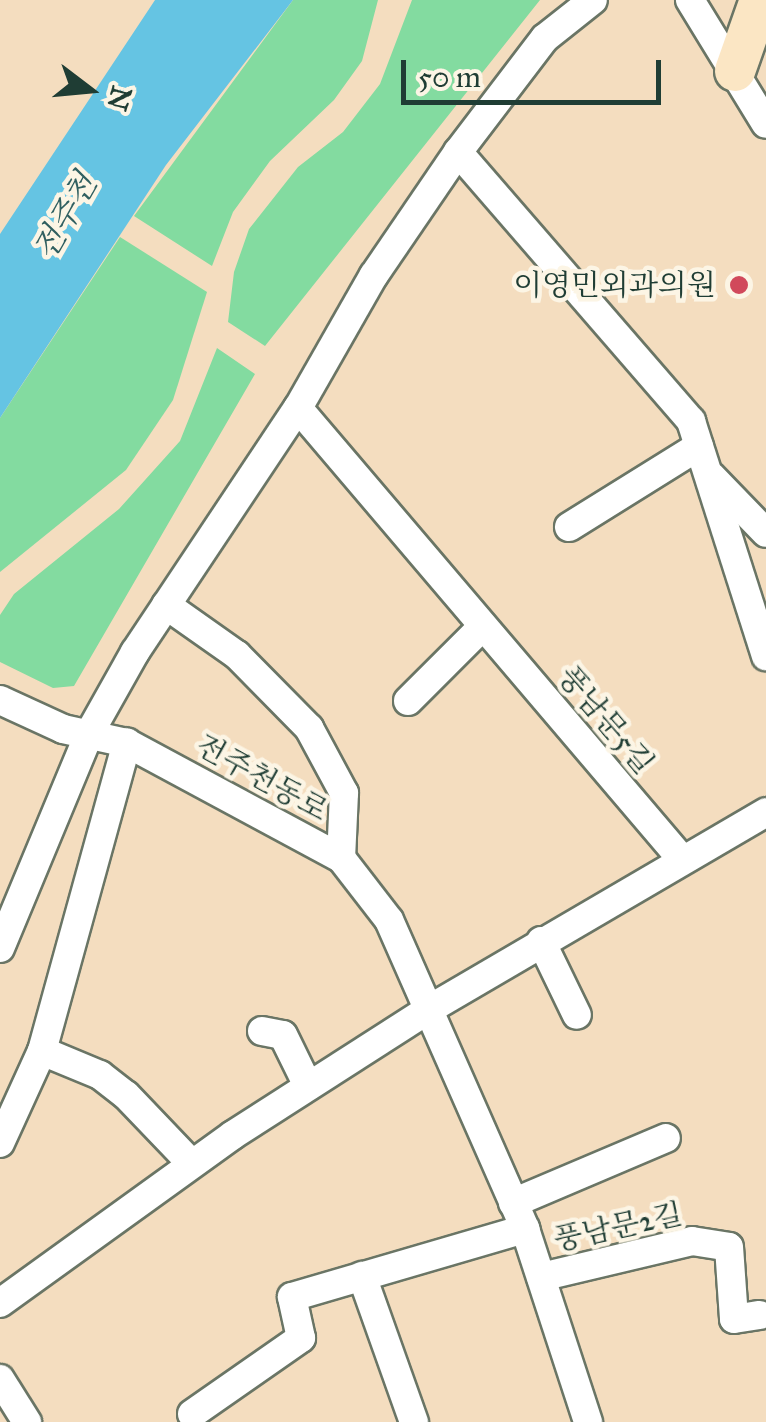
<!DOCTYPE html>
<meta charset="utf-8">
<style>
body{margin:0}
#map{position:relative;width:766px;height:1422px;overflow:hidden;background:#f4ddbf;font-family:"IM FELL Great Primer","Noto Serif KR",serif}
div>[style]{position:absolute}
[style*='--x']{left:calc(var(--x)*1px);top:calc(var(--y)*1px);width:calc(var(--w)*1px);rotate:calc(var(--a)*1deg)}
.green>*{inset:0;background:#83dba0}
.water>*{inset:0;background:#65c4e3}
.roads{filter:drop-shadow(2px 0 #6a7565) drop-shadow(-2px 0 #6a7565) drop-shadow(0 2px #6a7565) drop-shadow(0 -2px #6a7565)}
.street>*{height:28px;margin:-14px;padding:0 14px;transform-origin:14px;border-radius:14px;background:#fff}
.secondary>*{height:40px;margin:-20px;padding:0 20px;transform-origin:20px;border-radius:20px;background:#fbe6c4}
.dots>*{width:28px;height:28px;translate:-50% -50%;box-sizing:border-box;border:5px solid #fcf5e5;border-radius:50%}
span{translate:-50% -50%;white-space:nowrap;text-align:center;line-height:1.15;-webkit-text-stroke:9px #fcf5e5;paint-order:stroke}
.poi-label{font-size:30px;color:#1f3d34}
.right{translate:-100% -50%;text-align:right}
.street-label{font-size:30px;color:#1f3d34}
.water-label{font-size:32px;color:#305f60;font-style:italic}
.north{position:absolute;left:40px;top:40px;width:100px;height:100px;-webkit-text-stroke:8px #fcf5e5;paint-order:stroke;rotate:106deg;font-size:28px;font-weight:700;line-height:40px;text-align:center;color:#1f3d34}
.north::after{content:'';display:block;margin:auto;width:35px;height:45px;background:#1f3d34;clip-path:polygon(50% 0,100% 100%,50% 72%,0 100%)}
.scale{position:absolute;left:401px;top:60px;width:260px;height:45px;box-sizing:border-box;border:5px solid #1f3d34;border-top:0;padding-left:12px;font-size:30px;line-height:35px;white-space:nowrap;color:#1f3d34;-webkit-text-stroke:8px #fcf5e5;paint-order:stroke}
</style>
<div id="map">
<div class="green">
<i style="clip-path:polygon(293px 0,378px 0,362px 61px,334px 100px,270px 161px,233px 212px,212px 266px,134px 216px)"></i>
<i style="clip-path:polygon(412px 0,540px 0,265px 346px,228px 322px,234px 272px,249px 229px,298px 167px,343px 132px,380px 84px)"></i>
<i style="clip-path:polygon(120px 237px,207px 292px,173px 400px,126px 470px,0 572px,0 418px)"></i>
<i style="clip-path:polygon(217px 348px,255px 374px,74px 686px,53px 688px,0 662px,0 615px,14px 594px,119px 509px,180px 441px)"></i>
</div>
<div class="water">
<i style="clip-path:polygon(155px 0,293px 0,166px 165px,0 418px,0 234px)"></i>
</div>
<div class="roads">
<div class="street">
<i style="--x:690;--y:0;--w:145;--a:58.5"></i>
<i style="--x:458;--y:152;--w:356;--a:49.1"></i>
<i style="--x:691;--y:421;--w:247;--a:72.3"></i>
<i style="--x:298;--y:408;--w:590;--a:49.61"></i>
<i style="--x:711;--y:476;--w:79;--a:46"></i>
<i style="--x:569;--y:527;--w:153;--a:-31.9"></i>
<i style="--x:166;--y:605;--w:87;--a:35.2"></i>
<i style="--x:237;--y:655;--w:103;--a:45.4"></i>
<i style="--x:309;--y:728;--w:74;--a:61.7"></i>
<i style="--x:344;--y:793;--w:65;--a:92.6"></i>
<i style="--x:0;--y:700;--w:69;--a:24.7"></i>
<i style="--x:63;--y:729;--w:66;--a:12.3"></i>
<i style="--x:127;--y:743;--w:243;--a:28.3"></i>
<i style="--x:341;--y:858;--w:78;--a:52.3"></i>
<i style="--x:389;--y:920;--w:338;--a:66.2"></i>
<i style="--x:525;--y:1229;--w:203;--a:71.9"></i>
<i style="--x:408;--y:701;--w:106;--a:-45"></i>
<i style="--x:541;--y:941;--w:82;--a:64.1"></i>
<i style="--x:0;--y:948;--w:232;--a:-67.4"></i>
<i style="--x:89;--y:734;--w:94;--a:-60.7"></i>
<i style="--x:135;--y:652;--w:293;--a:-56.3"></i>
<i style="--x:298;--y:408;--w:153;--a:-60.3"></i>
<i style="--x:374;--y:275;--w:149;--a:-55.7"></i>
<i style="--x:458;--y:152;--w:143;--a:-52.7"></i>
<i style="--x:545;--y:38;--w:61;--a:-38.4"></i>
<i style="--x:262;--y:1031;--w:21;--a:11"></i>
<i style="--x:283;--y:1035;--w:57;--a:63.9"></i>
<i style="--x:42;--y:1051;--w:63;--a:22.5"></i>
<i style="--x:100;--y:1075;--w:33;--a:38"></i>
<i style="--x:126;--y:1095;--w:95;--a:46.3"></i>
<i style="--x:0;--y:1143;--w:101;--a:-65.5"></i>
<i style="--x:42;--y:1051;--w:320;--a:-74.6"></i>
<i style="--x:513;--y:1203;--w:166;--a:-23"></i>
<i style="--x:362;--y:1276;--w:155;--a:70.4"></i>
<i style="--x:541;--y:1277;--w:155;--a:-13.4"></i>
<i style="--x:692;--y:1241;--w:37;--a:9"></i>
<i style="--x:729;--y:1247;--w:72;--a:86"></i>
<i style="--x:734;--y:1319;--w:26;--a:-9"></i>
<i style="--x:0;--y:1303;--w:287;--a:-35.8"></i>
<i style="--x:233;--y:1135;--w:229;--a:-32.7"></i>
<i style="--x:426;--y:1011;--w:394;--a:-30.3"></i>
<i style="--x:0;--y:1379;--w:51;--a:57.9"></i>
<i style="--x:192;--y:1414;--w:133;--a:-34.9"></i>
<i style="--x:301;--y:1338;--w:42;--a:-102.4"></i>
<i style="--x:292;--y:1297;--w:243;--a:-16.3"></i>
</div>
<div class="secondary">
<i style="--x:735;--y:71;--w:75;--a:-70.6"></i>
</div>
</div>
<div class="dots">
<i style="left:739px;top:285px;background:#d1495b"></i>
</div>
<div class="poi-label">
<span class="right" style="left:716px;top:285px">이영민외과의원</span>
</div>
<div class="street-label">
<span style="left:606px;top:720px;rotate:50deg">풍남문5길</span>
<span style="left:262px;top:778px;rotate:29deg">전주천동로</span>
<span style="left:618px;top:1227px;rotate:-12deg">풍남문2길</span>
</div>
<div class="water-label">
<span style="left:66px;top:217px;rotate:-60deg">전주천</span>
</div>
<div class="north">N</div>
<div class="scale">50 m</div>
</div>
